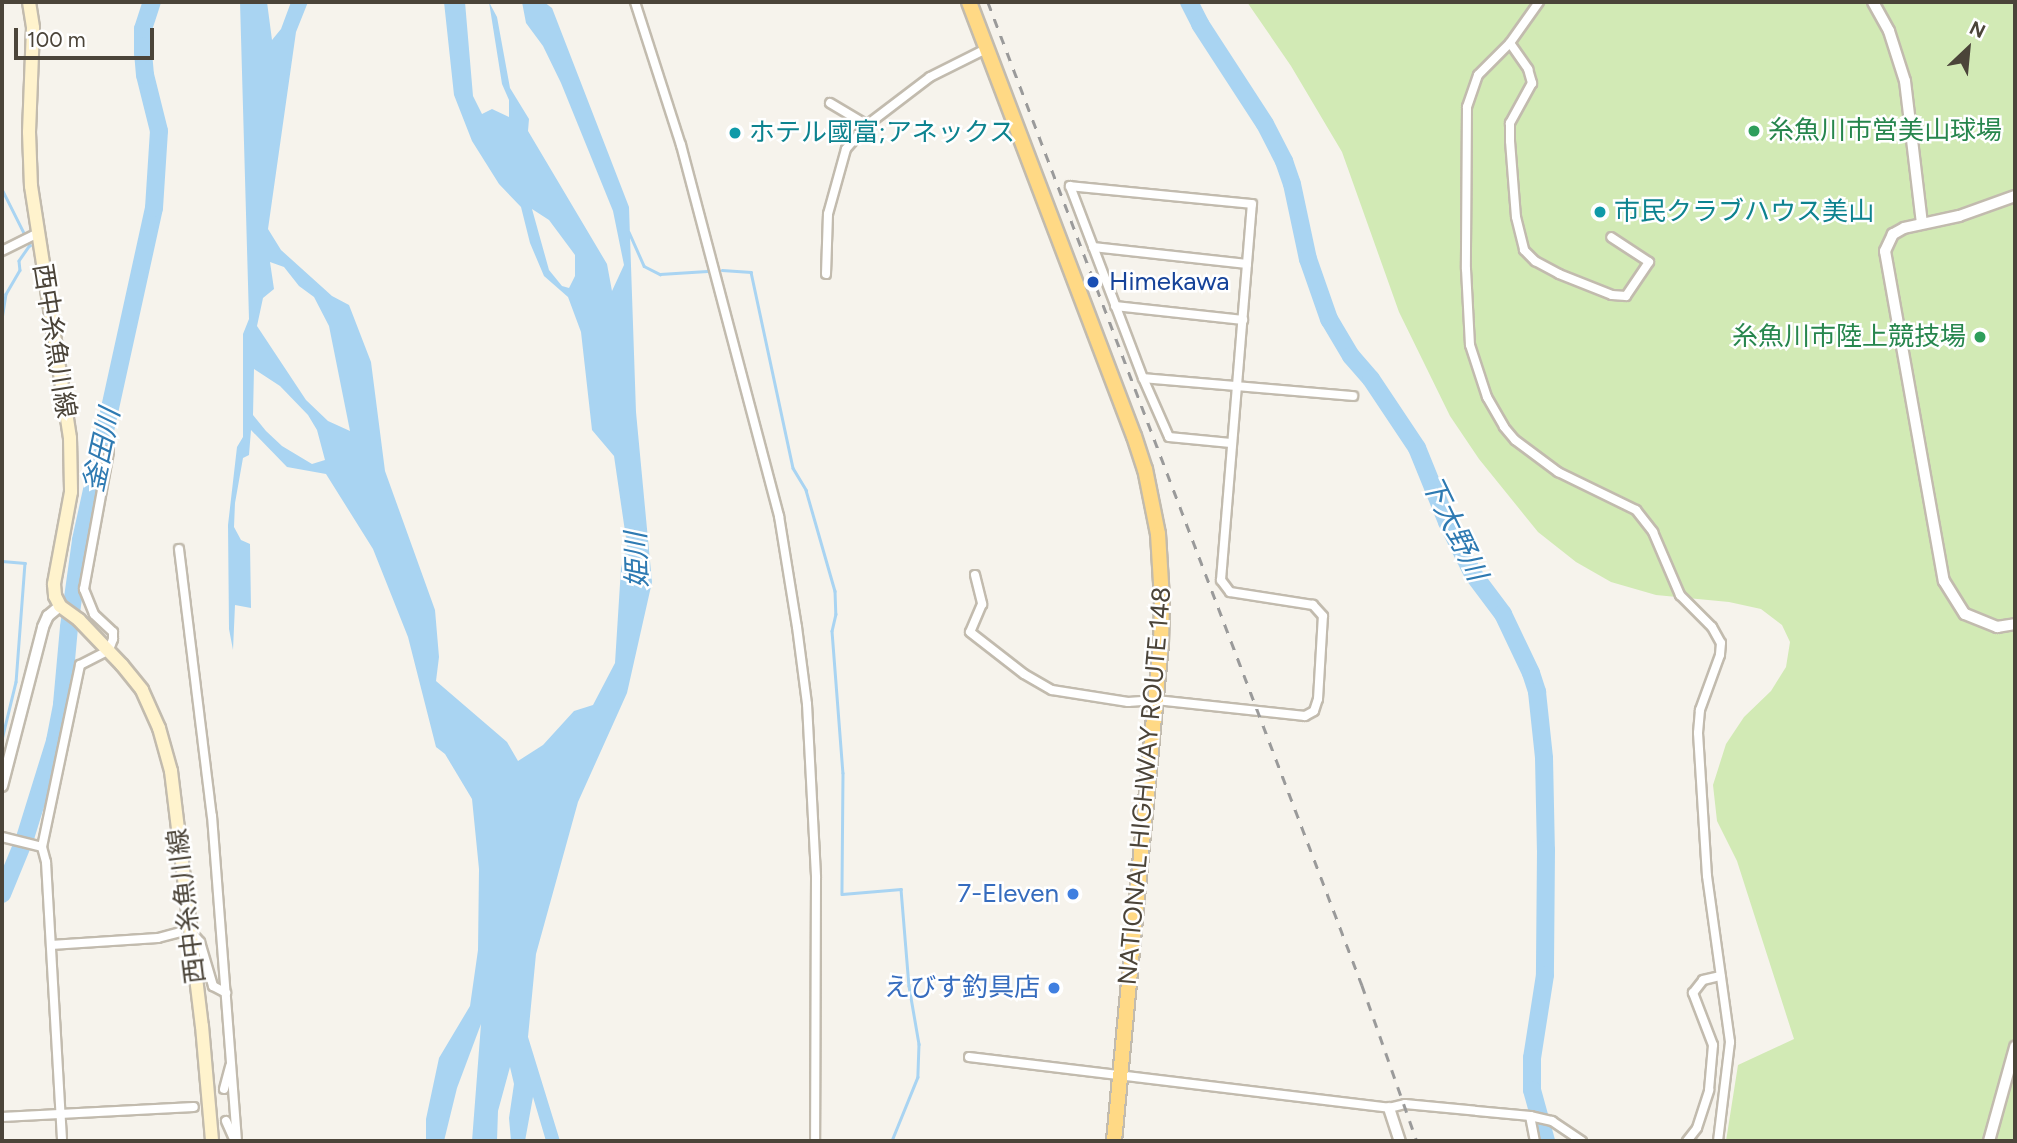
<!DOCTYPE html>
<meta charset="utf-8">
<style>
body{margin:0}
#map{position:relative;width:2017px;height:1143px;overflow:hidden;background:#f6f3ec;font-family:Figtree,"Noto Sans JP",sans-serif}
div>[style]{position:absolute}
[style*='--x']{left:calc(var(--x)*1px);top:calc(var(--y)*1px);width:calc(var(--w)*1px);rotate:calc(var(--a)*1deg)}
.green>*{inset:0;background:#d2eab5}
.water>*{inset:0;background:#a9d4f2}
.stream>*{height:2.5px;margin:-1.25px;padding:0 1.25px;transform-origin:1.25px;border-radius:1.25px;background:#a9d4f2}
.river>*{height:18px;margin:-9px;padding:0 9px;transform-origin:9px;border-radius:9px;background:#a9d4f2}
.roads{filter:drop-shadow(2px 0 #c2bbae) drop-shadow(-2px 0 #c2bbae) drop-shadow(0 2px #c2bbae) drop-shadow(0 -2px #c2bbae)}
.minor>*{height:8px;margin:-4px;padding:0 4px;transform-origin:4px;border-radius:4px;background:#fff}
.tertiary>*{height:10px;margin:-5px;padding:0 5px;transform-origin:5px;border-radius:5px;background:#fff}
.secondary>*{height:12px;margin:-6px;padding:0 6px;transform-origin:6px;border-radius:6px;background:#fff3cd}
.trunk>*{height:14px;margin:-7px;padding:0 7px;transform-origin:7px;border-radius:7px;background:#ffd985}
.rail>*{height:2.5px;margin-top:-1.25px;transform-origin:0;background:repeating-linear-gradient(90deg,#9a9a9a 0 9px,transparent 0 18px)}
.dots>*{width:19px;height:19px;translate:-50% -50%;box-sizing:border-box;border:4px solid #fff;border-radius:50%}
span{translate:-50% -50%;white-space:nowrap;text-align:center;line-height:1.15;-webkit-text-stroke:5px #fff;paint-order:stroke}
.leisure-label{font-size:26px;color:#27864d}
.left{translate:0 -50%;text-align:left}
.right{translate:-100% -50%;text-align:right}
.culture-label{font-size:26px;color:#0d838f}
.transit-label{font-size:26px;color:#164399}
.street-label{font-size:26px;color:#4b4439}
.shop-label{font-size:26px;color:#366cbe}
.water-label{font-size:28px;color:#2e7ab2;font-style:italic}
.frame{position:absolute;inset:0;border:4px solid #4b4439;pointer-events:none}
.north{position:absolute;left:1933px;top:14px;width:70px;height:70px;-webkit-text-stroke:5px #fff;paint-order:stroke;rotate:26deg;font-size:19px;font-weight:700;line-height:28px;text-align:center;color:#4b4439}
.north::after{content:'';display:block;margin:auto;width:24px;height:32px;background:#4b4439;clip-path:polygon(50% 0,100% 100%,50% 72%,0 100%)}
.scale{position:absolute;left:14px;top:28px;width:140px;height:32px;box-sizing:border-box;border:4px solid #4b4439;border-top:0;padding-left:9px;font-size:21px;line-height:24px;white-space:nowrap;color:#4b4439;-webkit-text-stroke:5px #fff;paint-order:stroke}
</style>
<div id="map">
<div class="green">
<i style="clip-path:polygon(1247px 2px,2015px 2px,2015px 1141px,1726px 1141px,1738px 1065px,1794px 1039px,1737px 861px,1717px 821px,1713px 785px,1726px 744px,1744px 717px,1771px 691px,1786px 667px,1790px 642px,1782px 625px,1761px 609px,1729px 602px,1656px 595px,1611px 582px,1576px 562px,1538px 532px,1479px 459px,1450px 416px,1399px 312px,1342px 152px,1291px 66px)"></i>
</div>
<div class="water">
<i style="clip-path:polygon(evenodd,240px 2px,267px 2px,272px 40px,281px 29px,291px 2px,308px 2px,296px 32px,268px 229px,281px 250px,332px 296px,349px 305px,371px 362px,385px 471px,435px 610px,439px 657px,436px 681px,507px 742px,518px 761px,543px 745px,574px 711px,593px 705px,615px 663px,621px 568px,627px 545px,614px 456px,592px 430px,581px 332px,568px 297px,544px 276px,530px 243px,521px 207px,499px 184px,472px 141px,454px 95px,444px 2px,465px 2px,473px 96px,482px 114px,492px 109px,509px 117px,509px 100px,502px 84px,489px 2px,497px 17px,510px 88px,529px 119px,528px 131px,607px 264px,612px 291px,624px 265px,613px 211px,561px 83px,543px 46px,526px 23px,522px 2px,544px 2px,552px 8px,629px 207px,636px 412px,652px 582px,627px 693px,578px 802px,536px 954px,528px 1037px,560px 1141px,546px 1141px,533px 1097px,525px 1141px,511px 1141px,509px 1118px,514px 1084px,510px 1067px,498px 1111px,497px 1141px,472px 1141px,481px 1024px,457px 1088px,444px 1141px,426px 1141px,426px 1119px,439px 1058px,470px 1006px,478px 950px,479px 869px,472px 799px,445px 754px,436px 747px,408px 637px,373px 549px,326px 474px,287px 467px,251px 430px,249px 455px,243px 458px,235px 503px,234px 527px,241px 540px,250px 544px,251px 608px,235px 605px,233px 650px,229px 629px,228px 525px,237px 447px,243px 437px,243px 334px,249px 319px,240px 2px,532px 209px,549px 220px,575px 255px,575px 276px,569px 288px,562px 286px,549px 270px,532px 209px,240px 2px,270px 262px,284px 267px,299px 286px,314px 297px,329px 326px,350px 431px,328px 421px,306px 400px,257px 326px,263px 298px,274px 289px,270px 262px,240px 2px,254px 369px,280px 386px,308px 415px,317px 430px,325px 460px,312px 464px,282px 446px,266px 431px,253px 415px,254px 369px)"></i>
</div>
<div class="stream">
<i style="--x:2;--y:189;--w:63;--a:63.4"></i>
<i style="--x:30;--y:245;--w:19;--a:125"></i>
<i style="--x:19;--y:261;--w:9;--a:84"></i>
<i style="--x:20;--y:270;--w:28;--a:120"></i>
<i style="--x:6;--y:294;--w:25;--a:99"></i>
<i style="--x:629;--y:232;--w:37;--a:66"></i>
<i style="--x:644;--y:266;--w:18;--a:27"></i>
<i style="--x:660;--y:274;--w:47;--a:-3.7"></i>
<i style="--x:722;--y:270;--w:29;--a:4"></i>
<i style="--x:751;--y:272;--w:200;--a:77.9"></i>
<i style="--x:793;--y:468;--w:26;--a:59"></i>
<i style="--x:806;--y:490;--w:105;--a:74"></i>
<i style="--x:835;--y:591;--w:23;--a:88"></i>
<i style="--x:836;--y:614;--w:17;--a:103"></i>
<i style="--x:832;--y:631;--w:142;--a:85.6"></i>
<i style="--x:843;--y:773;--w:121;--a:90.5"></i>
<i style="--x:842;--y:894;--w:59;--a:-4.8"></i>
<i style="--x:901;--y:889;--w:97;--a:85.3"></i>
<i style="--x:909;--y:986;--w:59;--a:80.2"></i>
<i style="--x:919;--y:1044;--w:33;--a:92"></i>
<i style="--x:918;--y:1077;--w:69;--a:112.1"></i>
<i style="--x:2;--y:561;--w:23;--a:5"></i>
<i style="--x:25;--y:563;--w:119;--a:94.3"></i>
<i style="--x:16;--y:682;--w:60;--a:103.6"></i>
</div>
<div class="river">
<i style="--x:1189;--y:2;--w:25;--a:63"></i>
<i style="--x:1200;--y:24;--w:119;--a:57"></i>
<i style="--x:1265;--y:124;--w:42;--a:62.8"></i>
<i style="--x:1284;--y:161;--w:24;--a:71"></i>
<i style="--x:1292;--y:184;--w:77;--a:78"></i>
<i style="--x:1308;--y:259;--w:64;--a:70.7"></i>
<i style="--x:1329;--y:319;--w:43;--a:59.3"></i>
<i style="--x:1351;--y:356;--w:30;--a:49"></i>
<i style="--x:1371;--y:379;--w:83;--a:56.3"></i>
<i style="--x:1417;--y:448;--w:80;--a:67.9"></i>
<i style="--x:1447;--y:522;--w:58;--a:63.4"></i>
<i style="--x:1473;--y:574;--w:50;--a:53.1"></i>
<i style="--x:1503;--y:614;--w:65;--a:64.6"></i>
<i style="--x:1531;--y:673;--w:20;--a:72"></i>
<i style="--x:1537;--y:692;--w:66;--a:83.9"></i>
<i style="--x:1544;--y:758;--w:92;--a:88.8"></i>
<i style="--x:1546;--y:850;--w:125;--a:90.5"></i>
<i style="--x:1545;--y:975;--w:84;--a:98.9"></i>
<i style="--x:1532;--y:1058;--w:32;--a:90"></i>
<i style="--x:1532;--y:1090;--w:53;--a:74.6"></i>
<i style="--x:2;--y:894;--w:61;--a:-67.7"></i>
<i style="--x:25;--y:838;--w:102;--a:-72.8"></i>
<i style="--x:55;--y:741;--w:38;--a:-79"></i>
<i style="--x:62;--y:704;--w:77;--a:-84.8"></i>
<i style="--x:69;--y:627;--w:88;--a:-82.1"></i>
<i style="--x:81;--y:540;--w:340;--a:-77.6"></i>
<i style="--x:154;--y:208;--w:77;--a:-86.3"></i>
<i style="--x:159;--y:131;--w:58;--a:-104"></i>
<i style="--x:145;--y:75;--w:22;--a:-95"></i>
<i style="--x:143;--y:53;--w:24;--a:-90"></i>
<i style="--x:143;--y:29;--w:28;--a:-72"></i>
</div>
<div class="roads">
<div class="minor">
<i style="--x:635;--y:2;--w:150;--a:72.2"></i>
<i style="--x:681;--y:145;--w:384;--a:75.2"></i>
<i style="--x:779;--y:516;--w:112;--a:80.8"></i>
<i style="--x:797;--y:627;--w:78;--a:82.6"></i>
<i style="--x:807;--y:704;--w:174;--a:87"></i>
<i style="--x:816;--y:878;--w:263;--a:90.2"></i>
<i style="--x:1539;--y:2;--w:50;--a:125.3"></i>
<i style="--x:1510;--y:43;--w:45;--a:135"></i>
<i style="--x:1478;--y:75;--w:34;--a:109"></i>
<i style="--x:1467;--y:107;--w:162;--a:90.4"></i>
<i style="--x:1466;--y:269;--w:76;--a:87"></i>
<i style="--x:1470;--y:345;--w:55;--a:71.9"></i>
<i style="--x:1487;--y:397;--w:34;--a:60"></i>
<i style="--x:1504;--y:427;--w:17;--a:50"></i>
<i style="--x:1515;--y:440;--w:54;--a:36.7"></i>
<i style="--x:1558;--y:472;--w:87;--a:26"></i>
<i style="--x:1636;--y:510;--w:28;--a:52"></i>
<i style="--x:1653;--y:532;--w:69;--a:66.8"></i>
<i style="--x:1680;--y:595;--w:45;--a:45"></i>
<i style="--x:1712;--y:627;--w:18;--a:61"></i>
<i style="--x:1721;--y:643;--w:12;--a:95"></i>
<i style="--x:1720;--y:655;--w:59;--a:110"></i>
<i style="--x:1700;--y:710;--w:23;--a:95"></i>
<i style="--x:1698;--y:733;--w:143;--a:86.4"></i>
<i style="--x:1707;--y:876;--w:168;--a:82.1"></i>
<i style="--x:1730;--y:1042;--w:100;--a:96.9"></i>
<i style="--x:1510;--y:43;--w:32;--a:55"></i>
<i style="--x:1528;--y:69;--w:15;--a:74"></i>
<i style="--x:1532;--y:83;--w:46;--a:118.8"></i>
<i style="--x:1510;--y:123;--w:18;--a:90"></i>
<i style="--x:1510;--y:141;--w:76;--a:85.5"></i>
<i style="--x:1516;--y:217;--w:34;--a:76"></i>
<i style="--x:1524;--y:250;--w:16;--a:45"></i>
<i style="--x:1535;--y:261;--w:27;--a:28"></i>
<i style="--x:1559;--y:274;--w:57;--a:21.6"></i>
<i style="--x:1612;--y:295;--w:14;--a:4"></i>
<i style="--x:1626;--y:296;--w:41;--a:-55.9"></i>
<i style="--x:1649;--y:262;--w:45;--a:-146.7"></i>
<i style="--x:830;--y:103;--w:43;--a:30.7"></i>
<i style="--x:1093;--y:247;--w:155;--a:6.3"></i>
<i style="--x:2;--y:251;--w:40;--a:-26.6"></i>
<i style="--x:826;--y:274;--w:60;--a:-88.1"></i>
<i style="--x:828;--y:214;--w:67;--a:-74.5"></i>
<i style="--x:846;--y:149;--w:32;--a:-49"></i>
<i style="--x:867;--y:125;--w:79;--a:-37.3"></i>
<i style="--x:930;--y:77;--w:65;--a:-26.6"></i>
<i style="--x:1115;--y:306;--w:129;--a:6.2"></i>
<i style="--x:1143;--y:378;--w:211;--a:4.9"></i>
<i style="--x:179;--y:549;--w:269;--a:83"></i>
<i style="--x:212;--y:816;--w:326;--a:85.6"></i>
<i style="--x:975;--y:575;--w:30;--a:76"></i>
<i style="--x:982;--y:604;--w:30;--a:113"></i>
<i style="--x:970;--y:632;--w:68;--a:37.9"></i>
<i style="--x:1024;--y:674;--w:32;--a:30"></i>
<i style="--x:1052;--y:690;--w:77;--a:9"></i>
<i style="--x:1128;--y:702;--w:28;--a:-4"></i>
<i style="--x:1156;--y:700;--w:150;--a:6.1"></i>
<i style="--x:1305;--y:716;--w:10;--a:-29"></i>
<i style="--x:1314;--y:711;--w:13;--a:-72"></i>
<i style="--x:1318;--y:699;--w:83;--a:-86.6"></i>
<i style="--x:1323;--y:616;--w:15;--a:-132"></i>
<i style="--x:1313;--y:605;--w:84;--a:-171.1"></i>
<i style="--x:1230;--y:592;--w:15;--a:-127"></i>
<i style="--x:1221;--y:580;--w:377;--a:-85.3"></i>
<i style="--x:1252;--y:204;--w:183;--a:-174.4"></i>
<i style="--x:1070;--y:186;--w:205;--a:69.2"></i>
<i style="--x:1143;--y:378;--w:64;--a:66.2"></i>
<i style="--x:1169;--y:437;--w:62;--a:5.5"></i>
<i style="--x:2;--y:837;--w:41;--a:14"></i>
<i style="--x:42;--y:847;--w:16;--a:75"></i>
<i style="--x:46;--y:862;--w:279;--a:86.7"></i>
<i style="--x:42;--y:847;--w:186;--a:-78.2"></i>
<i style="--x:80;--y:665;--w:33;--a:-27"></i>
<i style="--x:109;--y:650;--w:12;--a:-70"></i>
<i style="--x:113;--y:639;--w:7;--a:-90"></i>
<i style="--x:113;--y:632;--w:26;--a:-137"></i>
<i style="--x:94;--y:614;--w:27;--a:-112"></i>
<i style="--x:84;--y:589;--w:140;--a:-79.7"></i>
<i style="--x:192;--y:933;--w:12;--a:48"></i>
<i style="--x:200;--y:942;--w:46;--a:73.5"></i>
<i style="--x:213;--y:986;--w:15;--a:28"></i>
<i style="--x:51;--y:945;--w:107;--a:-3.7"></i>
<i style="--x:158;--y:938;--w:20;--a:-15"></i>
<i style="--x:969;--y:1057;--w:423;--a:6.9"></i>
<i style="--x:1389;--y:1108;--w:16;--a:-14"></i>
<i style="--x:1405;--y:1104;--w:126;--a:5.5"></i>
<i style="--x:1530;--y:1116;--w:23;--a:13"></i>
<i style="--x:1552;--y:1121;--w:36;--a:34"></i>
<i style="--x:224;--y:1089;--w:24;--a:-75"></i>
<i style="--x:1530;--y:1116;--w:25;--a:79"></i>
<i style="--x:2;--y:1117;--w:192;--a:-3"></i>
<i style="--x:226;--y:1121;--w:22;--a:66"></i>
<i style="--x:1687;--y:1141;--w:16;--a:-52"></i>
<i style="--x:1697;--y:1128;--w:40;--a:-72"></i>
<i style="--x:1709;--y:1090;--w:45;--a:-84.9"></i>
<i style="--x:1713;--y:1045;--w:56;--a:-111"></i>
<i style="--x:1693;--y:993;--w:16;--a:-52"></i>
<i style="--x:1703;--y:980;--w:18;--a:-13"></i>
</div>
<div class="tertiary">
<i style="--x:1873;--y:2;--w:33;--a:61"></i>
<i style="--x:1889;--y:31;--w:52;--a:72.3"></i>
<i style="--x:1905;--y:81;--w:143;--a:83.2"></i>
<i style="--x:2015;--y:196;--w:59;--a:160.3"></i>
<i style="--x:1959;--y:216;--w:56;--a:167.7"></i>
<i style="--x:1904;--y:228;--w:13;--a:151"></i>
<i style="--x:1893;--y:234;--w:19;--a:115"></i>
<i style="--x:1885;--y:251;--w:335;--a:79.9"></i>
<i style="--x:1944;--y:581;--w:39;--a:58"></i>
<i style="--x:1965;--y:614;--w:35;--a:22"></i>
<i style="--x:1997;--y:627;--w:18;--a:-9"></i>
<i style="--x:2;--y:786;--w:164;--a:-75.5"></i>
<i style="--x:43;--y:627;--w:12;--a:-66"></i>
<i style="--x:48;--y:616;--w:16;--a:-40"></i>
<i style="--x:1389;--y:1108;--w:35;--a:72"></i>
<i style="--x:1989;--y:1141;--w:98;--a:-74.5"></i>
</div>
<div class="secondary">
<i style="--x:29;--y:2;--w:26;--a:81"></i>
<i style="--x:33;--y:28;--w:104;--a:92.2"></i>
<i style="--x:29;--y:132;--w:54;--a:87.9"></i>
<i style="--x:31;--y:186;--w:255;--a:81.2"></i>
<i style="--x:70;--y:438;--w:54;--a:88.9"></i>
<i style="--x:71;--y:492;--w:94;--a:100.5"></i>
<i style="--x:54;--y:584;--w:12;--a:85"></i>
<i style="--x:55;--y:596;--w:11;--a:63"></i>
<i style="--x:60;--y:606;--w:24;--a:36"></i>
<i style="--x:79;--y:620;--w:62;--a:46.3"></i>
<i style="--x:122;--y:665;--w:32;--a:51"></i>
<i style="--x:142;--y:690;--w:42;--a:65.9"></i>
<i style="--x:159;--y:728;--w:45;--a:74.4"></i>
<i style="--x:171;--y:771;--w:257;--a:83.1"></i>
<i style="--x:202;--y:1026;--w:115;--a:85"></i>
</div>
<div class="trunk">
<i style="--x:969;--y:2;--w:464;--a:69.2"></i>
<i style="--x:1134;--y:436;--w:35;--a:72"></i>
<i style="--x:1145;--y:469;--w:66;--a:78.7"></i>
<i style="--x:1158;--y:534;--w:66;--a:86.5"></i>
<i style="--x:1162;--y:600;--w:43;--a:91.3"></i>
<i style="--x:1161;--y:643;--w:500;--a:95.39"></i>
</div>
</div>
<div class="rail">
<i style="--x:988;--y:2;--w:1052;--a:69.17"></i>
<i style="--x:1362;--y:985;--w:165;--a:70.6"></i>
</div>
<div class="dots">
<i style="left:1754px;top:131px;background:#2e9e5b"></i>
<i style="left:735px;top:133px;background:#0f9aa8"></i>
<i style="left:1600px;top:212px;background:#0f9aa8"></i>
<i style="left:1093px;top:282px;background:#1a4fb4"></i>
<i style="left:1980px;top:337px;background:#2e9e5b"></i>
<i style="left:1073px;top:894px;background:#3f7fe0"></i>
<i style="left:1054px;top:988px;background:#3f7fe0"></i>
</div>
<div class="leisure-label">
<span class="left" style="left:1768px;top:131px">糸魚川市営美山球場</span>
<span class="right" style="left:1966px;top:337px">糸魚川市陸上競技場</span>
</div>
<div class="culture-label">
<span class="left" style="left:749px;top:133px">ホテル國富;アネックス</span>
<span class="left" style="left:1614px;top:212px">市民クラブハウス美山</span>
</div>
<div class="transit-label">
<span class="left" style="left:1109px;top:282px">Himekawa</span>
</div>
<div class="street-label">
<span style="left:54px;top:341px;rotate:81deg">西中糸魚川線</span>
<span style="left:1145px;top:786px;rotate:-85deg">NATIONAL HIGHWAY ROUTE 148</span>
<span style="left:187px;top:906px;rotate:-97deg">西中糸魚川線</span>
</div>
<div class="shop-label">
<span class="right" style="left:1059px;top:894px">7-Eleven</span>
<span class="right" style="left:1040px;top:988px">えびす釣具店</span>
</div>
<div class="water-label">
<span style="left:101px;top:450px;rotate:-78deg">釜田川</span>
<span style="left:1455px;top:528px;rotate:64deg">下大野川</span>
<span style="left:636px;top:560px;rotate:-92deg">姫川</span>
</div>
<div class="frame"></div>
<div class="north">N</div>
<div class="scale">100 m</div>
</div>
